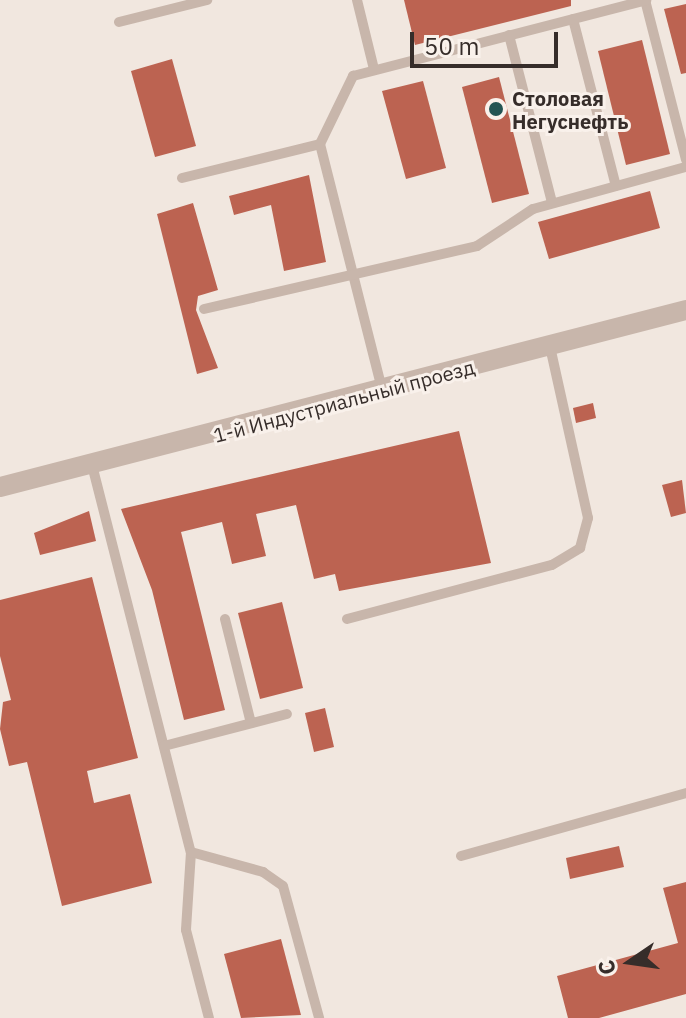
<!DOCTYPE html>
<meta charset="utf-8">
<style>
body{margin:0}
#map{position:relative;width:686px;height:1018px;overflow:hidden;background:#f1e7df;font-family:"IBM Plex Sans",sans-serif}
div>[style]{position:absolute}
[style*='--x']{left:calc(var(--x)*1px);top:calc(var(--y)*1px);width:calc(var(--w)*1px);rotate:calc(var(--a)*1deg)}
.building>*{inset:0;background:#bc6351}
.lane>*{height:10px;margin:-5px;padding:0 5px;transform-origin:5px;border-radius:5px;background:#c8b6ab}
.street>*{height:20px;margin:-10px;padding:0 10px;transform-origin:10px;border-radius:10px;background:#c8b6ab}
.dots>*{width:22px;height:22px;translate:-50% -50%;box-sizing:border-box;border:4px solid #f9f1eb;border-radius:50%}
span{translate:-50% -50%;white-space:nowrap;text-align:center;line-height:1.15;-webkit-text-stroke:6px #f9f1eb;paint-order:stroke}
.poi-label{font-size:20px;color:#362d2a;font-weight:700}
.left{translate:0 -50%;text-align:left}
.street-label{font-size:20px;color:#362d2a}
.north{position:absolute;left:590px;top:922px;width:80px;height:80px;-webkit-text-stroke:6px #f9f1eb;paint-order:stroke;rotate:257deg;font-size:22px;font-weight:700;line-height:32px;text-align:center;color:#362d2a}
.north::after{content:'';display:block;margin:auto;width:28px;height:36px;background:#362d2a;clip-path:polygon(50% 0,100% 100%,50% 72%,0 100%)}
.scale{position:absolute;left:410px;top:32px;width:148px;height:36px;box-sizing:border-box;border:4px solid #362d2a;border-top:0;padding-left:10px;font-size:24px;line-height:28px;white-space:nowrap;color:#362d2a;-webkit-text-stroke:6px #f9f1eb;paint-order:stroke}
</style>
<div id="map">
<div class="building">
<i style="clip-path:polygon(404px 0,571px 0,571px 6px,415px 45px)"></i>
<i style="clip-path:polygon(686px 4px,686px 73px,681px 74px,664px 9px)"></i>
<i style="clip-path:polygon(642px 40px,670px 154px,626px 165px,598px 51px)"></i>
<i style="clip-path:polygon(172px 59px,196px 146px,155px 157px,131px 71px)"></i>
<i style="clip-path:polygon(499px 77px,529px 194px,492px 203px,462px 87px)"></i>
<i style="clip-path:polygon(423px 81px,446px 168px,406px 179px,382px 91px)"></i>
<i style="clip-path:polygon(309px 175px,326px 262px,284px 271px,271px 205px,234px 215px,229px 196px)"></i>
<i style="clip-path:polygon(650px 191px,660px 228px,549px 259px,538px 222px)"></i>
<i style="clip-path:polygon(193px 203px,218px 290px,198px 296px,196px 310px,218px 368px,197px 374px,157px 214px)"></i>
<i style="clip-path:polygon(593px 403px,596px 418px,576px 423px,573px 408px)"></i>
<i style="clip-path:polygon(459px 431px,491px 563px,339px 591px,335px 574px,314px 579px,296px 505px,256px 514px,266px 556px,232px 564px,222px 522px,181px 532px,225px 710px,184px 720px,152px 590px,121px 509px)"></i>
<i style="clip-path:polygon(682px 480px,686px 513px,671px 517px,662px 485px)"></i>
<i style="clip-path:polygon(89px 511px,96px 541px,40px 555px,34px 533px)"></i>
<i style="clip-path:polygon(92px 577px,138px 758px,87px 771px,94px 803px,130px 794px,152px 883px,62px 906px,27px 762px,9px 766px,0 729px,3px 702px,11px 700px,0 656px,0 600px)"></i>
<i style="clip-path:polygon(282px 602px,303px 688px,260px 699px,238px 613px)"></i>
<i style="clip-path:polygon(325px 708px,334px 747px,314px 752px,305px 713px)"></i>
<i style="clip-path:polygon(619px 846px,624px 867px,570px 879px,566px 858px)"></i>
<i style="clip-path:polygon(686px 882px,686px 994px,599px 1018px,568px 1018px,557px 976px,678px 943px,663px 888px)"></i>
<i style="clip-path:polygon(281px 939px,301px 1015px,241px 1018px,224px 954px)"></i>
</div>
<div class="lane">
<i style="--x:357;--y:0;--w:71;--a:76.2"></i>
<i style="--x:645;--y:0;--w:165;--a:75.6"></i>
<i style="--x:573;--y:19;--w:172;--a:75.6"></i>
<i style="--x:119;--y:22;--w:91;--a:-14"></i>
<i style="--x:509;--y:35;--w:173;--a:75.6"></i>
<i style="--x:320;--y:144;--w:76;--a:-64.1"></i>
<i style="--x:353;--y:76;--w:303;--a:-14.5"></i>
<i style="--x:182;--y:178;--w:142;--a:-13.8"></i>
<i style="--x:320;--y:144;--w:253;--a:75.8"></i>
<i style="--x:204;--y:309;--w:280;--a:-13"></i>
<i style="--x:477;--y:246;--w:67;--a:-33.5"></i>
<i style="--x:533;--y:209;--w:159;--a:-15.4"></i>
<i style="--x:92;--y:465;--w:399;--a:75.7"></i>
<i style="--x:191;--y:852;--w:78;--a:93.7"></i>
<i style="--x:186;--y:930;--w:91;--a:75.4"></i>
<i style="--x:225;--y:619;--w:107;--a:76"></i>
<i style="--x:347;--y:619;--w:212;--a:-14.8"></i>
<i style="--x:552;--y:565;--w:33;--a:-31"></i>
<i style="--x:580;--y:548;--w:31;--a:-75"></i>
<i style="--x:588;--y:518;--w:176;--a:-102.5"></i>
<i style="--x:164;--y:746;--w:127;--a:-14.6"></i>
<i style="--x:191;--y:852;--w:75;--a:15.5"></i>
<i style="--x:263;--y:872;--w:24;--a:35"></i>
<i style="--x:283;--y:886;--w:137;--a:74.7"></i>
<i style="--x:461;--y:856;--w:234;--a:-15.6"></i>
</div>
<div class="street">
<i style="--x:0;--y:487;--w:708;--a:-14.47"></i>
</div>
<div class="dots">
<i style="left:496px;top:109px;background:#235554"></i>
</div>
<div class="poi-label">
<span class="left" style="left:512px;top:110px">Столовая<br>Негуснефть</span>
</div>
<div class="street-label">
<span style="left:344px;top:401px;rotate:-15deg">1-й Индустриальный проезд</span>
</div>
<div class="north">С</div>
<div class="scale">50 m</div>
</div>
